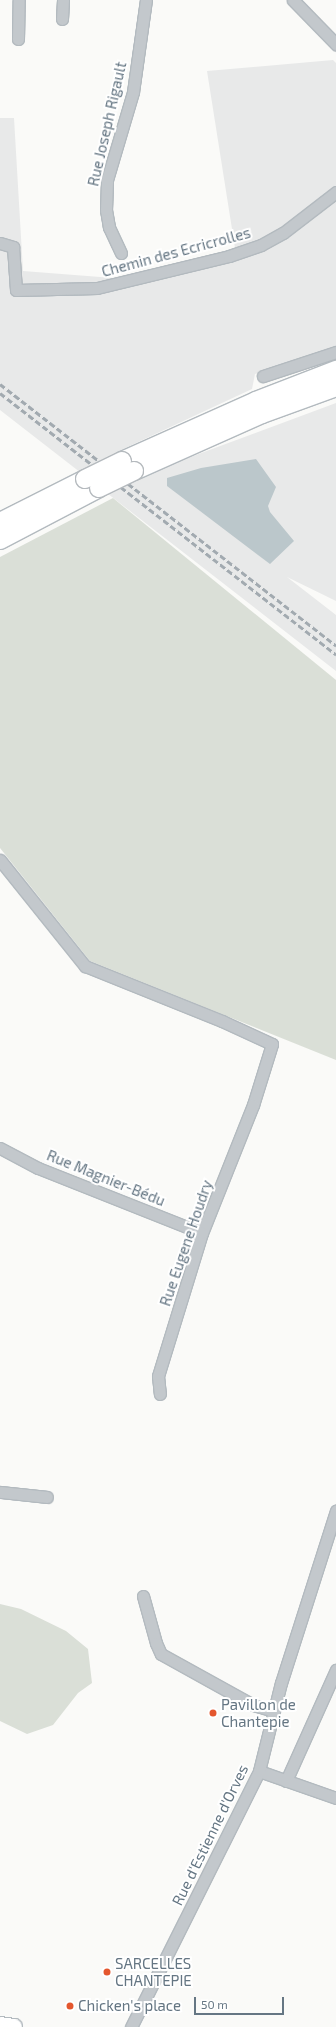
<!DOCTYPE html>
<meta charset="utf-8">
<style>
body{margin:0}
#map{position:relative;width:336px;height:2027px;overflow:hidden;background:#fafaf8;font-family:"Exo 2",sans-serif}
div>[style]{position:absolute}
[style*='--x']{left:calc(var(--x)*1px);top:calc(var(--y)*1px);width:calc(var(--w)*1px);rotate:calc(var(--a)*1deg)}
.built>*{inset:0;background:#e8e9e9}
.green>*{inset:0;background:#dadfd7}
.water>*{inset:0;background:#bbc7cb}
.roads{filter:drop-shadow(1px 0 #b3babf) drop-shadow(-1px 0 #b3babf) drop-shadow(0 1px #b3babf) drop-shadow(0 -1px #b3babf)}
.minor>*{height:11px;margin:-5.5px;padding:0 5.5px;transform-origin:5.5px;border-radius:5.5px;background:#c3c8cc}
.secondary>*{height:16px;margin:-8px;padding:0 8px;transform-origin:8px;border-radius:8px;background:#fff}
.primary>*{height:18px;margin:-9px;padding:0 9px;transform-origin:9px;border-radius:9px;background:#fff}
.rail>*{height:3px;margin-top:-1.5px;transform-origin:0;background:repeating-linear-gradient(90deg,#a2aab0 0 6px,transparent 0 9px)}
.bridges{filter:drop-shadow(1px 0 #b5babe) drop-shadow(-1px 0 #b5babe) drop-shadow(0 1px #b5babe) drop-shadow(0 -1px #b5babe)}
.primary-bridge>*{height:18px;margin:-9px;padding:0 9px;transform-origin:9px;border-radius:9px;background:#fff}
.dots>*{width:11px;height:11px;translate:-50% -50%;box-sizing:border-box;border:2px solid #fff;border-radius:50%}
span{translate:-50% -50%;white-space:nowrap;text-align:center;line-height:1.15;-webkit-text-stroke:4px #fff;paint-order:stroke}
.street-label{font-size:15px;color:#657683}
.poi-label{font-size:15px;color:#657683}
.left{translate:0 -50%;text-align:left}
.scale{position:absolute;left:194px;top:1997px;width:90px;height:18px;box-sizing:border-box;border:2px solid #657683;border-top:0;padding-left:5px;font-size:12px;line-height:14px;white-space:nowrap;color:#657683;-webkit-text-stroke:3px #fff;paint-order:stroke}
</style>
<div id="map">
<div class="built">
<i style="clip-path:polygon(333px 60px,336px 63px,336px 348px,255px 374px,252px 389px,121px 450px,150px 472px,336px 403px,336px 601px,287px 577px,336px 615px,336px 671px,0 410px,0 118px,14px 118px,23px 271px,126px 279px,235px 248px,207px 71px)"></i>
</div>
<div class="green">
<i style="clip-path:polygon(113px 498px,336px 680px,336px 1060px,90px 961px,0 848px,0 557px)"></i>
<i style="clip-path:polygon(0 1604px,21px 1609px,66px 1631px,88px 1649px,92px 1683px,78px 1693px,53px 1725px,27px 1734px,0 1721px)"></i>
</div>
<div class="water">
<i style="clip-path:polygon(256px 459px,276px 487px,268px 506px,270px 512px,294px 541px,270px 564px,167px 486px,167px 478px,201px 468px)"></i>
</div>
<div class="roads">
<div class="minor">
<i style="--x:293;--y:0;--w:62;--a:45.7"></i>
<i style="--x:62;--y:19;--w:19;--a:-87"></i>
<i style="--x:18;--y:39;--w:39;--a:-89"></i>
<i style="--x:0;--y:243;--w:14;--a:17"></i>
<i style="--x:13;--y:247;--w:43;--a:86"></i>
<i style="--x:16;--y:290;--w:81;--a:-1.4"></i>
<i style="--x:97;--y:288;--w:136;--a:-13.6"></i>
<i style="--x:229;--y:256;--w:34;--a:-19"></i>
<i style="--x:261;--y:245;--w:25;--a:-29"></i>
<i style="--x:283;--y:233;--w:67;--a:-37.7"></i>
<i style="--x:121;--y:253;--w:29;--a:-115"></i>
<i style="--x:109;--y:227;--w:17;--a:-100"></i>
<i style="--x:106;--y:210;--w:30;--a:-88"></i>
<i style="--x:107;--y:180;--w:92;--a:-73.5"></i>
<i style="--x:133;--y:92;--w:93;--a:-82"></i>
<i style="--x:263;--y:376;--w:77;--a:-18.2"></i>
<i style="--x:0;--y:860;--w:136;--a:51.3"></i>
<i style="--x:85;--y:966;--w:148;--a:21.9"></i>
<i style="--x:222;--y:1021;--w:55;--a:24.7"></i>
<i style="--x:272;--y:1044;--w:64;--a:107.3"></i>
<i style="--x:253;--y:1105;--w:138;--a:111.7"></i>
<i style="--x:202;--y:1233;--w:150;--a:107.1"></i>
<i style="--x:158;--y:1376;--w:18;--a:84"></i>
<i style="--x:0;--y:1148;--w:43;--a:27.8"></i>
<i style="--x:38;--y:1168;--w:176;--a:21.6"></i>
<i style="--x:0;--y:1492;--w:47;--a:6.1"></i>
<i style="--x:143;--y:1596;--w:49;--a:74.5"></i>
<i style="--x:156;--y:1643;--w:12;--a:66"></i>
<i style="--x:161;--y:1654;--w:105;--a:29"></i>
<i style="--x:253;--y:1705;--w:22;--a:16"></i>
<i style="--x:259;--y:1771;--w:82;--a:19.3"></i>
<i style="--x:286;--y:1781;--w:122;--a:-65.8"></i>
<i style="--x:131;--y:2027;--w:286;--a:-63.4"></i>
<i style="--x:259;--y:1771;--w:91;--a:-76"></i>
<i style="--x:281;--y:1683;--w:181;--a:-72.3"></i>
</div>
<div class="secondary">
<i style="--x:0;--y:2025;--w:14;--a:8"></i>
</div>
<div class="primary">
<i style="--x:122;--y:461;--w:147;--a:-24.1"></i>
<i style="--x:256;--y:401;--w:86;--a:-21.2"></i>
<i style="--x:134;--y:471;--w:140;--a:-24"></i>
<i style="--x:262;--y:414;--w:79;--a:-20"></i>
<i style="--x:0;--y:522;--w:95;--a:-26.8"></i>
<i style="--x:0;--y:540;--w:112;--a:-27.7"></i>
</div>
</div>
<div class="rail">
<i style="--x:0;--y:384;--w:426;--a:37.9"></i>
<i style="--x:0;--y:393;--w:426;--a:37.9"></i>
</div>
<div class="bridges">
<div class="primary-bridge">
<i style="--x:85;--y:479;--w:41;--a:-25.9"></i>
<i style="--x:99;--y:488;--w:39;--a:-26"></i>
</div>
</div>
<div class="dots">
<i style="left:213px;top:1713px;background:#e4572e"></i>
<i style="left:107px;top:1972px;background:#e4572e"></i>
<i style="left:70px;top:2006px;background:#e4572e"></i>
</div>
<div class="street-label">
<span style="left:107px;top:124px;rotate:-77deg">Rue Joseph Rigault</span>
<span style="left:176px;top:252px;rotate:-15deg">Chemin des Ecricrolles</span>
<span style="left:106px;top:1178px;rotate:22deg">Rue Magnier-Bédu</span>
<span style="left:186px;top:1243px;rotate:-71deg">Rue Eugene Houdry</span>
<span style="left:210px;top:1835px;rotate:-64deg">Rue d'Estienne d'Orves</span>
</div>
<div class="poi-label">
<span class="left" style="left:221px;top:1713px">Pavillon de<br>Chantepie</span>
<span class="left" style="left:115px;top:1972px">SARCELLES<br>CHANTEPIE</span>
<span class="left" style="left:78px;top:2006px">Chicken's place</span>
</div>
<div class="scale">50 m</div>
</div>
